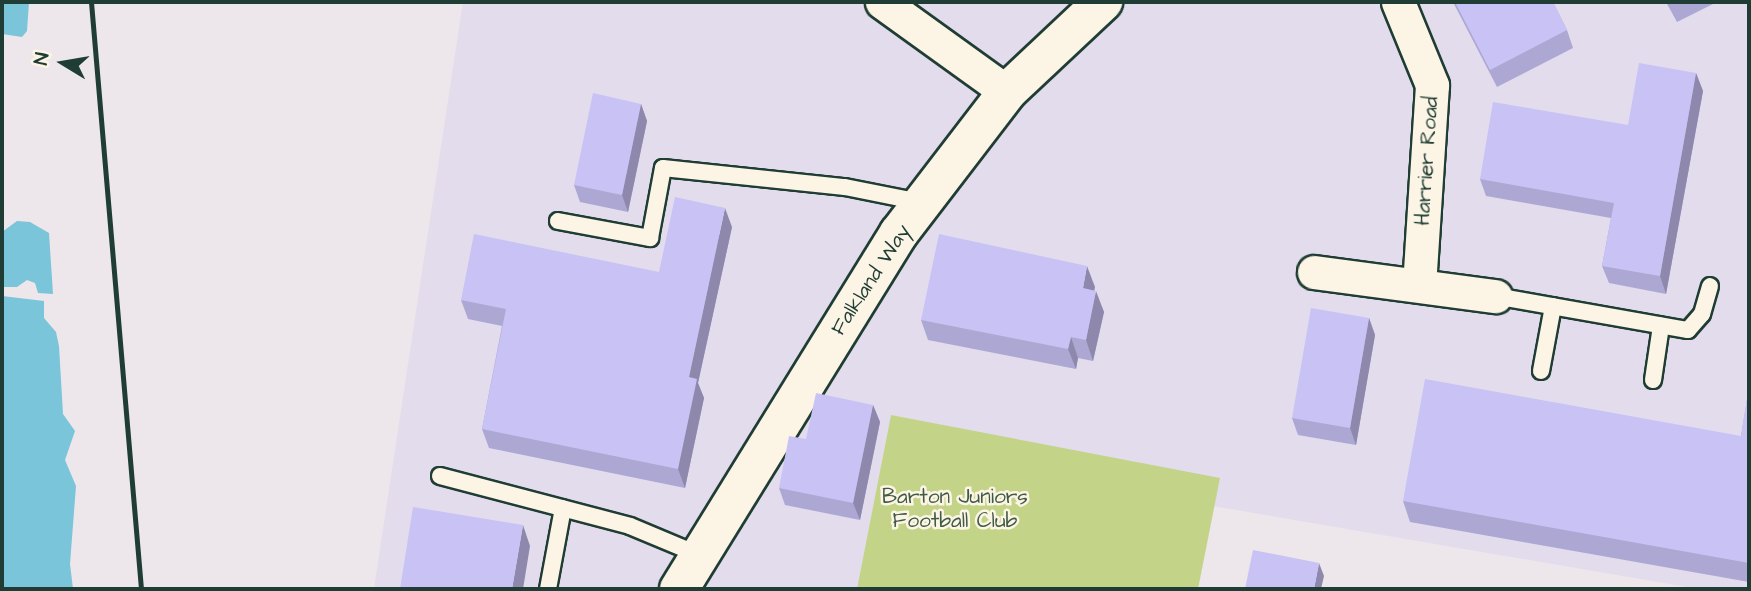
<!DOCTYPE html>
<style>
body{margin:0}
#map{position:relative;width:1751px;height:591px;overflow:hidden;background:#ede6ea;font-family:"Architects Daughter",sans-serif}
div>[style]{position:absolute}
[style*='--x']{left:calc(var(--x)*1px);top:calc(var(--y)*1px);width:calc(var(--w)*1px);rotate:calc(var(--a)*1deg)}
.built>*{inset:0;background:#e2dced}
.green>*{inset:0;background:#c3d388}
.water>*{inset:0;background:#7ac5da}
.roads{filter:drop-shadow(2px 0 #1f3d34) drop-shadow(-2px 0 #1f3d34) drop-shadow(0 2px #1f3d34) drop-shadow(0 -2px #1f3d34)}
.service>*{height:16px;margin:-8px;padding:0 8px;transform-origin:8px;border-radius:8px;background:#fcf5e5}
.minor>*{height:33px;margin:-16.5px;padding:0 16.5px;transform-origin:16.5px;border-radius:16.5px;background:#fcf5e5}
.tertiary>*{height:38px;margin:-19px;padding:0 19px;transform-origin:19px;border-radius:19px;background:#fcf5e5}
.rail>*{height:5px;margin:-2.5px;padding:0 2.5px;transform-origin:2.5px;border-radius:2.5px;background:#1f3d34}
.wall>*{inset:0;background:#ada8d3}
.shaded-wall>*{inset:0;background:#8d88ac}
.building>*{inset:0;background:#c9c3f5}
span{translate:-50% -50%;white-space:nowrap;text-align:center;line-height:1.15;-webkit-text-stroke:5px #fcf5e5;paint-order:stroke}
.street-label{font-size:21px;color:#1f3d34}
.park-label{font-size:21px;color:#405b45}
.frame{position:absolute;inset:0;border:4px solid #1f3d34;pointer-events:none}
.north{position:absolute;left:28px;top:28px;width:70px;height:70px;-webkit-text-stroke:5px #fcf5e5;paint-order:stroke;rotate:281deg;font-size:19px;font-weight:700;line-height:28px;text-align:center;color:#1f3d34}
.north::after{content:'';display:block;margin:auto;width:24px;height:32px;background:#1f3d34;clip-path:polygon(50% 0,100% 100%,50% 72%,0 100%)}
</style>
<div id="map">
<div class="built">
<i style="clip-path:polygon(463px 2px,1749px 2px,1749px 589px,1699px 589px,1213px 506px,1220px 479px,891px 415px,857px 589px,374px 589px)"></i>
</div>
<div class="green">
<i style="clip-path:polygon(891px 415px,1220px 478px,1198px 589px,857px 589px)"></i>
</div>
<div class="water">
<i style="clip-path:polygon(2px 2px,29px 2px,27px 31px,22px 37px,2px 34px)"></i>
<i style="clip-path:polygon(17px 221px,30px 222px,49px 233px,53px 294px,38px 293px,35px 283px,27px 280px,17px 287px,2px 287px,2px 232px)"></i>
<i style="clip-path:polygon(2px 296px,44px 301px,44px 318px,56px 332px,59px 346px,63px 414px,75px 431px,65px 460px,76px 486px,70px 564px,73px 589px,2px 589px)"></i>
</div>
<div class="roads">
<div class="service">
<i style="--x:558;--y:221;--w:94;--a:10.5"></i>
<i style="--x:650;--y:238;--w:71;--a:-79.5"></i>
<i style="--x:663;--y:168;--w:183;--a:6"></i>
<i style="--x:845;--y:187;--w:76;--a:11.3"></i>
<i style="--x:1495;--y:296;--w:196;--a:10"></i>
<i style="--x:1688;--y:330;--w:21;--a:-49"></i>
<i style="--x:1702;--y:314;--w:29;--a:-74"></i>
<i style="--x:1541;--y:371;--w:66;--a:-79.5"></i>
<i style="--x:1653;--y:380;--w:55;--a:-81.6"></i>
<i style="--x:440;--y:476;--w:196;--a:14.7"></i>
<i style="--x:630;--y:526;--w:73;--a:22.7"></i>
<i style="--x:548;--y:589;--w:82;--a:-79.5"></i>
</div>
<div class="minor">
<i style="--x:882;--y:2;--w:154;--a:35.8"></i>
<i style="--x:1398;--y:2;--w:90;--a:67.7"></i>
<i style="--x:1432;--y:85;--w:200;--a:93.7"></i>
<i style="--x:1314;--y:272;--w:183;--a:7.6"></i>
</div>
<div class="tertiary">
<i style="--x:679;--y:589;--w:418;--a:-58.3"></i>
<i style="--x:899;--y:233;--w:178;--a:-52.5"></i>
<i style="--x:1007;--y:92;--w:132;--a:-43.2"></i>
</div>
</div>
<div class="rail">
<i style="--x:91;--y:2;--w:589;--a:85.13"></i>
</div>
<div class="wall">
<i style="clip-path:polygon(1453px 2px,1553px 2px,1567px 30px,1573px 48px,1497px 87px)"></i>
<i style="clip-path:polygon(1666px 2px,1717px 2px,1677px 22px)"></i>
<i style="clip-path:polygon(1696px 73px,1703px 91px,1666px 294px,1609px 283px,1602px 266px,1611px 218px,1486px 196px,1480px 179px,1628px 125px)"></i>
<i style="clip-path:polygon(641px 104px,647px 121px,628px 212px,580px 202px,574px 185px)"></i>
<i style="clip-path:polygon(732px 227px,698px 383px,704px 398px,685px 488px,489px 448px,482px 429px,502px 326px,468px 319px,461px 300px,659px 272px)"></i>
<i style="clip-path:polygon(1095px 287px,1094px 291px,1104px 312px,1093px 361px,1078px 358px,1076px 369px,928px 340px,921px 320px)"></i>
<i style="clip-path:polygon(1369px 318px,1375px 335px,1356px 445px,1298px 435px,1292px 418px)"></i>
<i style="clip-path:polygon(1749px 387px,1749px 582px,1410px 522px,1403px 501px,1741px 436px)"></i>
<i style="clip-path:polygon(873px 405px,880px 422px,860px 520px,785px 505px,779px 488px,806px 439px)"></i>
</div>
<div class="shaded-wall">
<i style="clip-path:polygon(1696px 73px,1703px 91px,1666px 294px,1660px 276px)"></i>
<i style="clip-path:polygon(641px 104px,647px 121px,628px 212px,622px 195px)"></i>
<i style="clip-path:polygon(725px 208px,732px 227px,698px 383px,704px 398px,685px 488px,678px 469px,689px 377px)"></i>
<i style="clip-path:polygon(1087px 266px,1095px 287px,1090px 309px,1083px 288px)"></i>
<i style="clip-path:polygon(1096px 291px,1104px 312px,1093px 361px,1086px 340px)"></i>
<i style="clip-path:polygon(1369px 318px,1375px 335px,1356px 445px,1350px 428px)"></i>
<i style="clip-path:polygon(1071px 337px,1078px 358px,1076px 369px,1068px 349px)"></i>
<i style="clip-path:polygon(873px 405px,880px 422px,860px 520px,853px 503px)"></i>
<i style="clip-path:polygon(523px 525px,530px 546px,523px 589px,512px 589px)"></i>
<i style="clip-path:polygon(1319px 563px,1324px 576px,1321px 589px,1314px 589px)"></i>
</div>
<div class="building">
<i style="clip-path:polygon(1455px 2px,1553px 2px,1567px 30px,1490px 70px)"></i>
<i style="clip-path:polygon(1639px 63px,1696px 73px,1660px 276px,1602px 266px,1614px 203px,1480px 179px,1493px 102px,1628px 125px)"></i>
<i style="clip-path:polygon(593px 93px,641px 104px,622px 195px,574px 185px)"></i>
<i style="clip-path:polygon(675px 197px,725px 208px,689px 377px,697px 379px,678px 469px,482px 429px,506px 309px,461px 300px,474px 234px,659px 272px)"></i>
<i style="clip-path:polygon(939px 234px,1087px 266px,1083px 288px,1096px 291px,1086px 340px,1071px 337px,1068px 349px,921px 320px)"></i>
<i style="clip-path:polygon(1311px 308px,1369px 318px,1350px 428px,1292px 418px)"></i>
<i style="clip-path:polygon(1425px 379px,1741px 436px,1749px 387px,1749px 563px,1403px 501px)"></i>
<i style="clip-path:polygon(816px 393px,873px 405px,853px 503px,779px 488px,789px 436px,806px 439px)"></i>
<i style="clip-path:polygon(413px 507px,523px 525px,512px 589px,400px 589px)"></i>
<i style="clip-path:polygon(1253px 550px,1319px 563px,1314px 589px,1245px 589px)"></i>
</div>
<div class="street-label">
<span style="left:1427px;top:161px;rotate:-86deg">Harrier Road</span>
<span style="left:871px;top:280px;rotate:-57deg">Falkland Way</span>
</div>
<div class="park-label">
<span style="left:955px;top:509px">Barton Juniors<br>Football Club</span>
</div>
<div class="frame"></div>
<div class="north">N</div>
</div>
